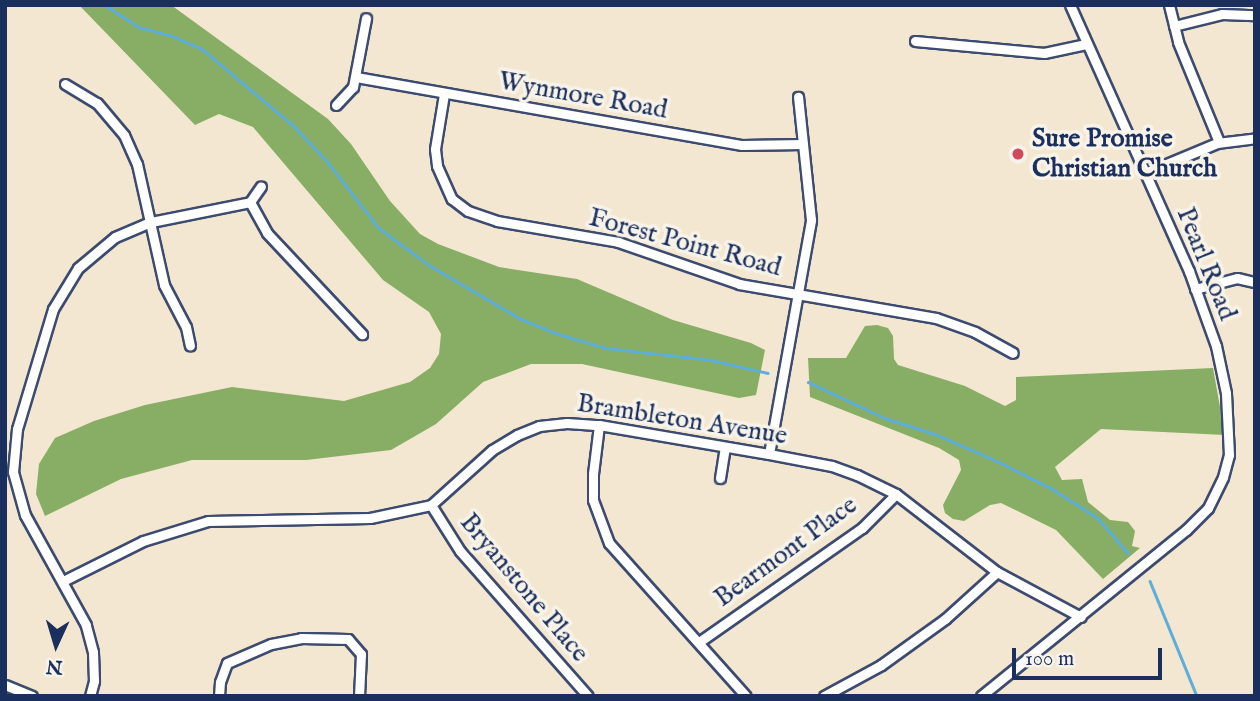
<!DOCTYPE html>
<style>
body{margin:0}
#map{position:relative;width:1260px;height:701px;overflow:hidden;background:#f4e7d1;font-family:"IM FELL English",serif}
div>[style]{position:absolute}
[style*='--x']{left:calc(var(--x)*1px);top:calc(var(--y)*1px);width:calc(var(--w)*1px);rotate:calc(var(--a)*1deg)}
.forest>*{inset:0;background:#87ae64}
.stream>*{height:2.5px;margin:-1.25px;padding:0 1.25px;transform-origin:1.25px;border-radius:1.25px;background:#5eaed9}
.roads{filter:drop-shadow(2px 0 #3c4b6f) drop-shadow(-2px 0 #3c4b6f) drop-shadow(0 2px #3c4b6f) drop-shadow(0 -2px #3c4b6f)}
.minor>*{height:9px;margin:-4.5px;padding:0 4.5px;transform-origin:4.5px;border-radius:4.5px;background:#fff}
.dots>*{width:19px;height:19px;translate:-50% -50%;box-sizing:border-box;border:4px solid #f7f3e8;border-radius:50%}
span{translate:-50% -50%;white-space:nowrap;text-align:center;line-height:1.15;-webkit-text-stroke:7px #f7f3e8;paint-order:stroke}
.street-label{font-size:26px;color:#1b2f5e}
.poi-label{font-size:26px;color:#1b2f5e;font-weight:700}
.left{translate:0 -50%;text-align:left}
.frame{position:absolute;inset:0;border:7px solid #1b2f5e;pointer-events:none}
.north{position:absolute;left:21px;top:610px;width:70px;height:70px;-webkit-text-stroke:5px #f7f3e8;paint-order:stroke;rotate:184deg;font-size:19px;font-weight:700;line-height:28px;text-align:center;color:#1b2f5e}
.north::after{content:'';display:block;margin:auto;width:24px;height:32px;background:#1b2f5e;clip-path:polygon(50% 0,100% 100%,50% 72%,0 100%)}
.scale{position:absolute;left:1012px;top:648px;width:150px;height:32px;box-sizing:border-box;border:4px solid #1b2f5e;border-top:0;padding-left:9px;font-size:21px;line-height:24px;white-space:nowrap;color:#1b2f5e;-webkit-text-stroke:5px #f7f3e8;paint-order:stroke}
</style>
<div id="map">
<div class="forest">
<i style="clip-path:polygon(79px 5px,171px 5px,328px 119px,351px 144px,390px 201px,420px 234px,438px 244px,499px 267px,577px 279px,673px 320px,751px 343px,765px 350px,756px 395px,739px 398px,582px 364px,531px 364px,483px 382px,436px 424px,391px 450px,306px 460px,192px 460px,121px 479px,45px 516px,36px 494px,39px 464px,55px 438px,94px 421px,145px 405px,232px 387px,344px 401px,410px 382px,430px 368px,439px 354px,441px 334px,429px 312px,383px 280px,253px 127px,219px 114px,195px 125px)"></i>
<i style="clip-path:polygon(877px 325px,888px 328px,893px 336px,894px 359px,898px 365px,965px 386px,1005px 406px,1016px 400px,1016px 377px,1213px 368px,1225px 435px,1101px 429px,1055px 467px,1062px 480px,1082px 479px,1088px 502px,1110px 520px,1128px 522px,1135px 531px,1132px 546px,1140px 548px,1103px 579px,1056px 530px,1001px 503px,990px 505px,964px 521px,953px 519px,945px 513px,943px 505px,961px 470px,959px 460px,939px 448px,810px 397px,808px 358px,846px 358px,865px 326px)"></i>
</div>
<div class="stream">
<i style="--x:105;--y:5;--w:40;--a:32.9"></i>
<i style="--x:139;--y:27;--w:34;--a:15"></i>
<i style="--x:172;--y:36;--w:33;--a:23"></i>
<i style="--x:202;--y:49;--w:120;--a:39.9"></i>
<i style="--x:294;--y:126;--w:47;--a:46.7"></i>
<i style="--x:326;--y:160;--w:86;--a:52.1"></i>
<i style="--x:379;--y:228;--w:62;--a:36.5"></i>
<i style="--x:429;--y:265;--w:107;--a:30.4"></i>
<i style="--x:521;--y:319;--w:37;--a:22"></i>
<i style="--x:555;--y:333;--w:53;--a:16.4"></i>
<i style="--x:606;--y:348;--w:106;--a:6.5"></i>
<i style="--x:711;--y:360;--w:58;--a:12.8"></i>
<i style="--x:808;--y:382;--w:85;--a:25.1"></i>
<i style="--x:885;--y:418;--w:52;--a:17.7"></i>
<i style="--x:935;--y:434;--w:68;--a:23.5"></i>
<i style="--x:997;--y:461;--w:60;--a:26.6"></i>
<i style="--x:1051;--y:488;--w:56;--a:32.6"></i>
<i style="--x:1098;--y:518;--w:46;--a:49.4"></i>
<i style="--x:1150;--y:581;--w:124;--a:67.8"></i>
</div>
<div class="roads">
<div class="minor">
<i style="--x:1169;--y:5;--w:38;--a:76"></i>
<i style="--x:1178;--y:42;--w:108;--a:67.7"></i>
<i style="--x:1174;--y:26;--w:49;--a:-14"></i>
<i style="--x:1222;--y:14;--w:33;--a:2"></i>
<i style="--x:915;--y:41;--w:130;--a:5.3"></i>
<i style="--x:1044;--y:53;--w:43;--a:-12.1"></i>
<i style="--x:356;--y:77;--w:392;--a:10"></i>
<i style="--x:742;--y:145;--w:61;--a:-0.9"></i>
<i style="--x:65;--y:84;--w:37;--a:31"></i>
<i style="--x:97;--y:103;--w:42;--a:49.8"></i>
<i style="--x:124;--y:135;--w:32;--a:66"></i>
<i style="--x:137;--y:164;--w:124;--a:77.4"></i>
<i style="--x:164;--y:285;--w:47;--a:62.4"></i>
<i style="--x:186;--y:327;--w:19;--a:78"></i>
<i style="--x:444;--y:94;--w:56;--a:99.3"></i>
<i style="--x:435;--y:149;--w:17;--a:83"></i>
<i style="--x:437;--y:166;--w:36;--a:66"></i>
<i style="--x:452;--y:199;--w:20;--a:37"></i>
<i style="--x:468;--y:211;--w:31;--a:19"></i>
<i style="--x:497;--y:221;--w:123;--a:9.8"></i>
<i style="--x:618;--y:242;--w:128;--a:19.1"></i>
<i style="--x:739;--y:284;--w:200;--a:9.8"></i>
<i style="--x:936;--y:318;--w:41;--a:19.7"></i>
<i style="--x:975;--y:332;--w:43;--a:28.9"></i>
<i style="--x:336;--y:105;--w:25;--a:-47"></i>
<i style="--x:353;--y:87;--w:70;--a:-79.3"></i>
<i style="--x:1145;--y:173;--w:78;--a:-22.6"></i>
<i style="--x:1217;--y:143;--w:38;--a:-7"></i>
<i style="--x:250;--y:202;--w:35;--a:61"></i>
<i style="--x:267;--y:233;--w:139;--a:46.8"></i>
<i style="--x:1195;--y:289;--w:43;--a:-14.7"></i>
<i style="--x:1237;--y:278;--w:18;--a:13"></i>
<i style="--x:599;--y:425;--w:49;--a:97"></i>
<i style="--x:593;--y:474;--w:26;--a:90"></i>
<i style="--x:593;--y:500;--w:46;--a:69.6"></i>
<i style="--x:609;--y:543;--w:205;--a:48.2"></i>
<i style="--x:769;--y:454;--w:238;--a:-79.8"></i>
<i style="--x:811;--y:220;--w:124;--a:-96"></i>
<i style="--x:720;--y:478;--w:31;--a:-81"></i>
<i style="--x:431;--y:505;--w:54;--a:57.8"></i>
<i style="--x:460;--y:551;--w:193;--a:48.6"></i>
<i style="--x:63;--y:581;--w:89;--a:-26.6"></i>
<i style="--x:143;--y:541;--w:68;--a:-17.1"></i>
<i style="--x:208;--y:521;--w:162;--a:-1.1"></i>
<i style="--x:370;--y:518;--w:62;--a:-12"></i>
<i style="--x:431;--y:505;--w:82;--a:-42"></i>
<i style="--x:492;--y:450;--w:29;--a:-31"></i>
<i style="--x:517;--y:435;--w:24;--a:-22"></i>
<i style="--x:539;--y:426;--w:28;--a:-6"></i>
<i style="--x:567;--y:423;--w:32;--a:4"></i>
<i style="--x:599;--y:425;--w:172;--a:9.7"></i>
<i style="--x:769;--y:454;--w:64;--a:10.8"></i>
<i style="--x:832;--y:466;--w:27;--a:20"></i>
<i style="--x:857;--y:475;--w:43;--a:26"></i>
<i style="--x:896;--y:494;--w:128;--a:37.7"></i>
<i style="--x:997;--y:572;--w:95;--a:28.2"></i>
<i style="--x:699;--y:642;--w:199;--a:-35"></i>
<i style="--x:862;--y:528;--w:48;--a:-45"></i>
<i style="--x:5;--y:685;--w:29;--a:22"></i>
<i style="--x:90;--y:696;--w:16;--a:-75"></i>
<i style="--x:94;--y:681;--w:29;--a:-92"></i>
<i style="--x:93;--y:652;--w:28;--a:-105"></i>
<i style="--x:86;--y:625;--w:126;--a:-119"></i>
<i style="--x:25;--y:515;--w:45;--a:-105.6"></i>
<i style="--x:13;--y:472;--w:43;--a:-84.7"></i>
<i style="--x:17;--y:429;--w:125;--a:-73.3"></i>
<i style="--x:53;--y:309;--w:48;--a:-58.6"></i>
<i style="--x:78;--y:268;--w:48;--a:-40"></i>
<i style="--x:115;--y:237;--w:39;--a:-23"></i>
<i style="--x:151;--y:222;--w:101;--a:-11.4"></i>
<i style="--x:250;--y:202;--w:19;--a:-55"></i>
<i style="--x:219;--y:696;--w:14;--a:-86"></i>
<i style="--x:220;--y:682;--w:20;--a:-70"></i>
<i style="--x:227;--y:663;--w:48;--a:-23.4"></i>
<i style="--x:271;--y:644;--w:31;--a:-11"></i>
<i style="--x:301;--y:638;--w:47;--a:1.2"></i>
<i style="--x:348;--y:639;--w:20;--a:49"></i>
<i style="--x:361;--y:654;--w:42;--a:92.7"></i>
<i style="--x:824;--y:696;--w:65;--a:-28.5"></i>
<i style="--x:881;--y:665;--w:79;--a:-35.7"></i>
<i style="--x:945;--y:619;--w:70;--a:-42.1"></i>
<i style="--x:981;--y:696;--w:264;--a:-39"></i>
<i style="--x:1186;--y:530;--w:31;--a:-45"></i>
<i style="--x:1208;--y:508;--w:34;--a:-64"></i>
<i style="--x:1223;--y:477;--w:23;--a:-75"></i>
<i style="--x:1229;--y:455;--w:62;--a:-92.8"></i>
<i style="--x:1226;--y:393;--w:48;--a:-102"></i>
<i style="--x:1216;--y:346;--w:80;--a:-109.8"></i>
<i style="--x:1189;--y:271;--w:291;--a:-114.1"></i>
</div>
</div>
<div class="dots">
<i style="left:1018px;top:154px;background:#d1495b"></i>
</div>
<div class="street-label">
<span style="left:583px;top:96px;rotate:10deg">Wynmore Road</span>
<span style="left:685px;top:243px;rotate:15deg">Forest Point Road</span>
<span style="left:1206px;top:264px;rotate:68deg">Pearl Road</span>
<span style="left:682px;top:420px;rotate:9deg">Brambleton Avenue</span>
<span style="left:786px;top:552px;rotate:-36deg">Bearmont Place</span>
<span style="left:524px;top:588px;rotate:50deg">Bryanstone Place</span>
</div>
<div class="poi-label">
<span class="left" style="left:1032px;top:154px">Sure Promise<br>Christian Church</span>
</div>
<div class="frame"></div>
<div class="north">N</div>
<div class="scale">100 m</div>
</div>
